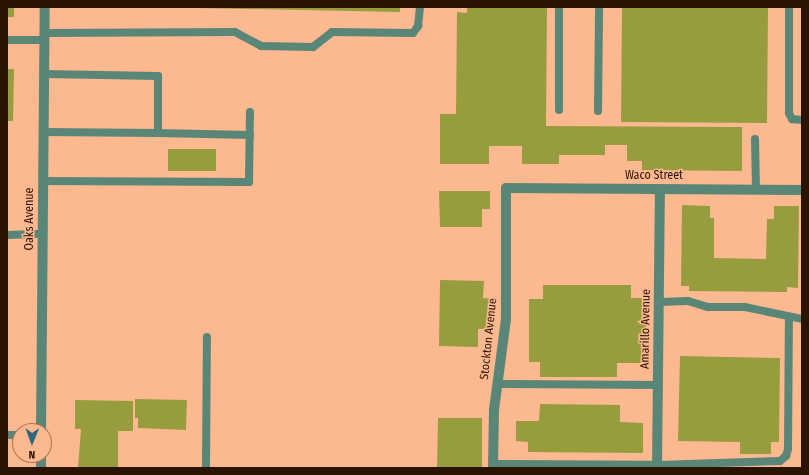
<!DOCTYPE html>
<style>
body{margin:0}
#map{position:relative;width:809px;height:475px;overflow:hidden;background:#fcb88f;font-family:"Fira Sans Condensed",sans-serif}
div>[style]{position:absolute}
[style*='--x']{left:calc(var(--x)*1px);top:calc(var(--y)*1px);width:calc(var(--w)*1px);rotate:calc(var(--a)*1deg)}
.building>*{inset:0;background:#979d3f}
.lane>*{height:8px;margin:-4px;padding:0 4px;transform-origin:4px;border-radius:4px;background:#5a8678}
.street>*{height:10px;margin:-5px;padding:0 5px;transform-origin:5px;border-radius:5px;background:#5a8678}
span{translate:-50% -50%;white-space:nowrap;text-align:center;line-height:1.15;-webkit-text-stroke:3px #fcb88f;paint-order:stroke}
.street-label{font-size:12px;color:#2b1304}
.frame{position:absolute;inset:0;border:8px solid #2b1304;pointer-events:none}
.north{position:absolute;left:12px;top:423px;width:40px;height:40px;box-sizing:border-box;background:#fcb88f;border:1px solid #a87657;border-radius:50%;rotate:181deg;font-size:11px;font-weight:700;line-height:16px;text-align:center;color:#2b1304}
.north::after{content:'';display:block;margin:auto;width:14px;height:18px;background:#2f6680;clip-path:polygon(50% 0,100% 100%,50% 72%,0 100%)}
</style>
<div id="map">
<div class="building">
<i style="clip-path:polygon(7px 7px,14px 7px,14px 17px,7px 17px)"></i>
<i style="clip-path:polygon(149px 7px,400px 7px,400px 12px)"></i>
<i style="clip-path:polygon(467px 7px,547px 7px,546px 126px,742px 127px,742px 171px,642px 170px,642px 161px,627px 161px,627px 145px,605px 145px,605px 155px,559px 155px,559px 164px,522px 164px,522px 146px,489px 146px,489px 164px,440px 164px,440px 114px,456px 114px,457px 12px,467px 13px)"></i>
<i style="clip-path:polygon(622px 7px,768px 7px,767px 123px,621px 122px)"></i>
<i style="clip-path:polygon(7px 69px,14px 69px,13px 121px,7px 121px)"></i>
<i style="clip-path:polygon(168px 149px,216px 149px,216px 171px,168px 171px)"></i>
<i style="clip-path:polygon(439px 191px,490px 191px,490px 209px,482px 209px,482px 227px,440px 227px)"></i>
<i style="clip-path:polygon(682px 205px,710px 206px,710px 218px,714px 218px,714px 258px,766px 259px,767px 219px,774px 219px,774px 206px,799px 206px,798px 288px,787px 287px,787px 292px,689px 291px,689px 286px,681px 286px)"></i>
<i style="clip-path:polygon(440px 280px,484px 281px,483px 298px,495px 299px,494px 329px,478px 329px,478px 347px,439px 346px)"></i>
<i style="clip-path:polygon(543px 285px,631px 285px,631px 298px,646px 298px,646px 363px,617px 363px,617px 377px,540px 377px,540px 362px,529px 362px,529px 299px,543px 299px)"></i>
<i style="clip-path:polygon(680px 356px,780px 358px,779px 442px,771px 442px,771px 454px,740px 454px,740px 442px,678px 441px)"></i>
<i style="clip-path:polygon(135px 399px,187px 400px,186px 430px,138px 428px,138px 418px,135px 418px)"></i>
<i style="clip-path:polygon(75px 400px,133px 401px,133px 431px,118px 431px,118px 468px,78px 468px,81px 429px,75px 429px)"></i>
<i style="clip-path:polygon(540px 404px,620px 405px,620px 422px,643px 423px,643px 453px,528px 452px,528px 442px,516px 441px,516px 421px,539px 421px)"></i>
<i style="clip-path:polygon(438px 418px,482px 418px,482px 468px,437px 468px)"></i>
</div>
<div class="lane">
<i style="--x:789;--y:7;--w:106;--a:90"></i>
<i style="--x:789;--y:113;--w:7;--a:63"></i>
<i style="--x:792;--y:119;--w:10;--a:6"></i>
<i style="--x:45;--y:33;--w:190;--a:-0.3"></i>
<i style="--x:235;--y:32;--w:30;--a:28"></i>
<i style="--x:261;--y:46;--w:52;--a:1.1"></i>
<i style="--x:313;--y:47;--w:24;--a:-38"></i>
<i style="--x:332;--y:32;--w:81;--a:0.7"></i>
<i style="--x:413;--y:33;--w:9;--a:-54"></i>
<i style="--x:418;--y:26;--w:19;--a:-84"></i>
<i style="--x:7;--y:40;--w:37;--a:0"></i>
<i style="--x:559;--y:110;--w:103;--a:-90"></i>
<i style="--x:598;--y:111;--w:104;--a:-89.4"></i>
<i style="--x:44;--y:132;--w:114;--a:0.5"></i>
<i style="--x:158;--y:133;--w:57;--a:-90"></i>
<i style="--x:158;--y:76;--w:114;--a:-179"></i>
<i style="--x:158;--y:133;--w:92;--a:1.2"></i>
<i style="--x:755;--y:139;--w:51;--a:88.9"></i>
<i style="--x:43;--y:181;--w:206;--a:0.3"></i>
<i style="--x:249;--y:182;--w:70;--a:-89.2"></i>
<i style="--x:7;--y:235;--w:36;--a:-2"></i>
<i style="--x:659;--y:302;--w:29;--a:-2"></i>
<i style="--x:688;--y:301;--w:21;--a:17"></i>
<i style="--x:708;--y:307;--w:37;--a:0"></i>
<i style="--x:745;--y:307;--w:58;--a:11.9"></i>
<i style="--x:498;--y:384;--w:160;--a:0.4"></i>
<i style="--x:7;--y:435;--w:13;--a:0"></i>
<i style="--x:493;--y:464;--w:164;--a:0.3"></i>
<i style="--x:657;--y:465;--w:123;--a:-1.9"></i>
<i style="--x:780;--y:461;--w:8;--a:-40"></i>
<i style="--x:786;--y:456;--w:7;--a:-74"></i>
<i style="--x:788;--y:449;--w:132;--a:-89.6"></i>
<i style="--x:206;--y:468;--w:131;--a:-89.6"></i>
</div>
<div class="street">
<i style="--x:41;--y:431;--w:424;--a:-89.5"></i>
<i style="--x:41;--y:468;--w:13;--a:-90"></i>
<i style="--x:493;--y:468;--w:58;--a:-89"></i>
<i style="--x:494;--y:410;--w:92;--a:-82.5"></i>
<i style="--x:506;--y:319;--w:131;--a:-90"></i>
<i style="--x:506;--y:188;--w:296;--a:0.4"></i>
<i style="--x:657;--y:468;--w:278;--a:-89.4"></i>
</div>
<div class="street-label">
<span style="left:654px;top:176px">Waco Street</span>
<span style="left:30px;top:219px;rotate:-90deg">Oaks Avenue</span>
<span style="left:646px;top:329px;rotate:-89deg">Amarillo Avenue</span>
<span style="left:489px;top:339px;rotate:-84deg">Stockton Avenue</span>
</div>
<div class="frame"></div>
<div class="north">N</div>
</div>
